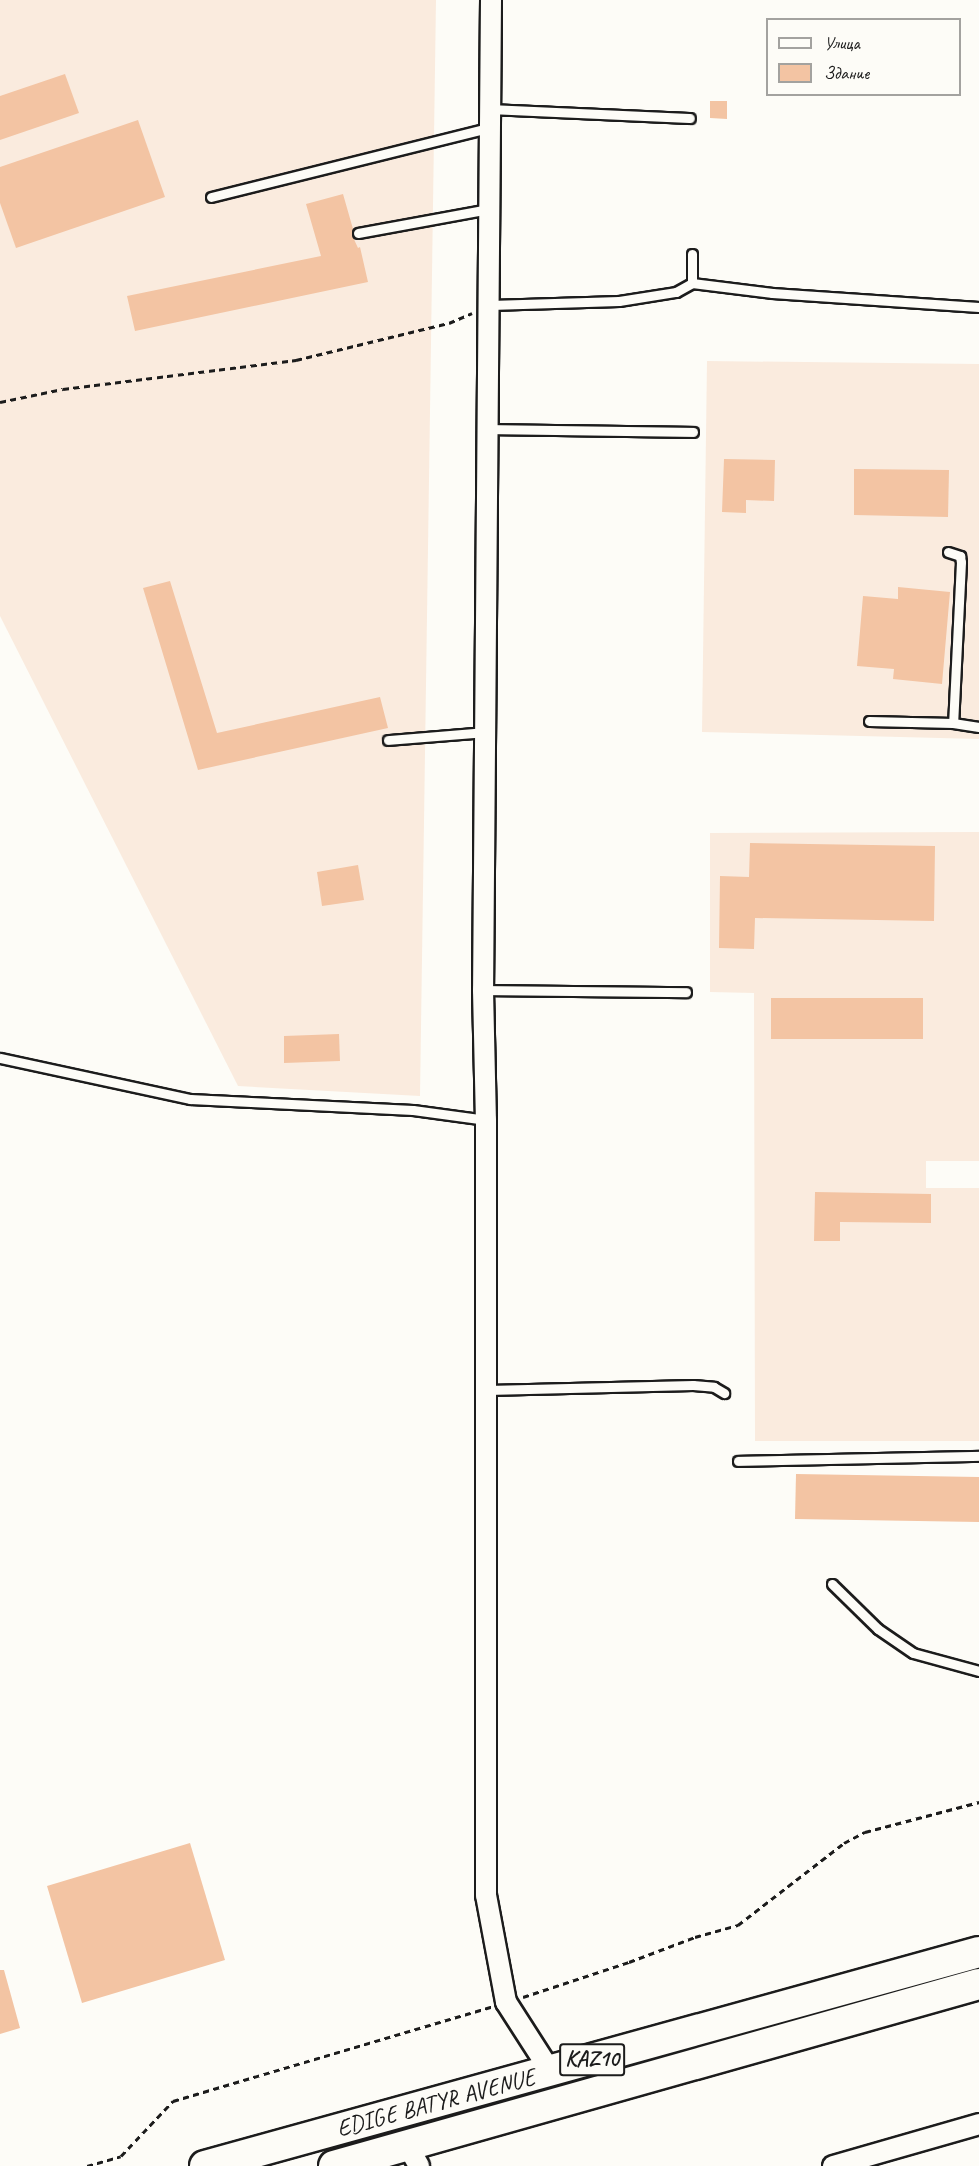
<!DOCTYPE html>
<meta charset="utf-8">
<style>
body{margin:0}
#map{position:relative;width:979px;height:2166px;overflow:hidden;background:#fdfcf7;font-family:Caveat,sans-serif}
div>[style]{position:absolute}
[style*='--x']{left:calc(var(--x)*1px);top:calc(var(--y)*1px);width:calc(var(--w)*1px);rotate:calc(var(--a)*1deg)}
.built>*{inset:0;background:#faebde}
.building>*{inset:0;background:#f3c4a3}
.path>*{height:3px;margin-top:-1.5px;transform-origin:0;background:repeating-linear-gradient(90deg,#1c1c1c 0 6px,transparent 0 10.5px)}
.roads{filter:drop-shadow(2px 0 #1c1c1c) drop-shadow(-2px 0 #1c1c1c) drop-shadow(0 2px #1c1c1c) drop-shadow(0 -2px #1c1c1c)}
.lane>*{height:9px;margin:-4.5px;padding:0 4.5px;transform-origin:4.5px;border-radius:4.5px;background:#fdfcf7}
.street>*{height:20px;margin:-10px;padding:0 10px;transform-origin:10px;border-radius:10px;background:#fdfcf7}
.primary>*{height:30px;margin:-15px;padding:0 15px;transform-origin:15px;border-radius:15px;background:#fdfcf7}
span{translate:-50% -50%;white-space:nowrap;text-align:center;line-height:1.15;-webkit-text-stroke:4.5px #fdfcf7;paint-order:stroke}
.shield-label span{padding:2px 4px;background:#fdfcf7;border:2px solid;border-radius:4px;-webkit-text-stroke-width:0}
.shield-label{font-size:22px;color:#1c1c1c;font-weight:700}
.street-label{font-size:24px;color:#1c1c1c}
.legend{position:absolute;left:766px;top:18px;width:195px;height:78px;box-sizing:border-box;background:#fdfcf7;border:2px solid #a3a29f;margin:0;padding:8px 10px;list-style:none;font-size:18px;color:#1c1c1c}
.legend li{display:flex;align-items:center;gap:12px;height:30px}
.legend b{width:30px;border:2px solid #a3a29f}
</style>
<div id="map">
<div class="built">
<i style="clip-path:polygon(0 0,436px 0,420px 1096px,238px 1086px,0 616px)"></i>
<i style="clip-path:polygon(707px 361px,979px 364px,979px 739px,702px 732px)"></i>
<i style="clip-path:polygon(979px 832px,979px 1161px,926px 1161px,926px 1188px,979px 1188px,979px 1441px,755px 1441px,754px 993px,710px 992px,710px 833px)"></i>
</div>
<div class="building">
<i style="clip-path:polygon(65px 74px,79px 113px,0 140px,0 96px)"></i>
<i style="clip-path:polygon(710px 101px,727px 101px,727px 119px,710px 118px)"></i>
<i style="clip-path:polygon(138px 120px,165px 197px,16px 248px,0 203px,0 167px)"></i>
<i style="clip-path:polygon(343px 194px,353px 229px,352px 235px,358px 248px,360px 247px,368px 282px,135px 331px,127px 296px,321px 256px,306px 204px)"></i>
<i style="clip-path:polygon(724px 459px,775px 460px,774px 501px,746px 500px,746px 513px,722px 512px)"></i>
<i style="clip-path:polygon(854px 469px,949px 470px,948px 517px,854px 515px)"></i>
<i style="clip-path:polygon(170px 581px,217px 733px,380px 697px,388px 728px,198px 770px,143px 588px)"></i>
<i style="clip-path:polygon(898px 587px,950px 592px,942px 684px,893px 679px,894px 669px,857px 666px,863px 596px,898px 599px)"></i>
<i style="clip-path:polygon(750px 843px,935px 846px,934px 921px,755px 918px,754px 949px,719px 948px,720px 876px,749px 877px)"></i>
<i style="clip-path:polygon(358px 865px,364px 900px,322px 906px,317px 872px)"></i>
<i style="clip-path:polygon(771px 998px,923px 998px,923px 1039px,771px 1039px)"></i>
<i style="clip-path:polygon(339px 1034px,340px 1061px,284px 1063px,284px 1036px)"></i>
<i style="clip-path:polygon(815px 1192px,931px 1194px,931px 1223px,840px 1222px,840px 1241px,814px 1241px)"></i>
<i style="clip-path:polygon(796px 1474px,979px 1477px,979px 1522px,795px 1519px)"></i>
<i style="clip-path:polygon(190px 1843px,225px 1960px,82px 2003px,47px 1886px)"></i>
<i style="clip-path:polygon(0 1970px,4px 1970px,20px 2028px,0 2034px)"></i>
</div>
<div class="path">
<i style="--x:0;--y:402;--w:64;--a:-11.7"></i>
<i style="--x:63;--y:389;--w:235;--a:-7.1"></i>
<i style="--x:296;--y:360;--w:157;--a:-13.6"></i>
<i style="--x:449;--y:323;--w:25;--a:-23"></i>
<i style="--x:523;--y:1997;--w:112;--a:-18.3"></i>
<i style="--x:629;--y:1962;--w:71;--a:-20.7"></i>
<i style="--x:695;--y:1937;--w:45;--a:-15.6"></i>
<i style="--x:738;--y:1925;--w:134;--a:-37.7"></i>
<i style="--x:844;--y:1843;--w:24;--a:-28"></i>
<i style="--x:865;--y:1832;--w:118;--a:-14.7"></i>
<i style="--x:87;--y:2166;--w:35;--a:-16"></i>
<i style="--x:121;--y:2156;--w:76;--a:-46.6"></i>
<i style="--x:173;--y:2101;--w:332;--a:-16.5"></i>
</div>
<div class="roads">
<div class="lane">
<i style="--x:488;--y:109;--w:202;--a:2.6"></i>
<i style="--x:211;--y:197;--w:285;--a:-14"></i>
<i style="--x:358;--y:233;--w:133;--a:-10.4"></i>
<i style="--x:692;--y:283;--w:81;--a:7.1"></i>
<i style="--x:772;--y:293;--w:207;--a:3.9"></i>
<i style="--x:490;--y:305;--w:129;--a:-1.8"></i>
<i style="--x:619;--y:301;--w:58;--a:-9"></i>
<i style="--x:676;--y:292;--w:18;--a:-29"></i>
<i style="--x:692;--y:283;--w:29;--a:-90"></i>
<i style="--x:488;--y:429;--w:205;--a:0.8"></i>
<i style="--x:948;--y:552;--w:13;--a:18"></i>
<i style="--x:960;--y:556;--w:6;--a:81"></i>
<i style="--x:961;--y:562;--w:161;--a:92.8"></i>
<i style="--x:869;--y:721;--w:84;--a:1.4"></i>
<i style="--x:953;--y:723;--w:26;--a:9"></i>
<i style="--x:388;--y:740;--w:97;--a:-4.7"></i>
<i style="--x:483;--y:990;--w:203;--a:0.6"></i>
<i style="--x:0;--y:1058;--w:194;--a:12.2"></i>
<i style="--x:190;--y:1099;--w:223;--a:2.8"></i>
<i style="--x:413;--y:1110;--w:74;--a:7.8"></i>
<i style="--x:487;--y:1390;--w:206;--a:-1.4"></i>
<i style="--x:693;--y:1385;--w:21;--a:5"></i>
<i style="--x:714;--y:1387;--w:12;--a:31"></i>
<i style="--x:738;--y:1461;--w:241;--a:-1.2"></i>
<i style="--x:832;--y:1584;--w:64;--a:44.4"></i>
<i style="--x:878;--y:1629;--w:42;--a:34.4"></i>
<i style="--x:913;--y:1653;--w:68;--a:15.3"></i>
</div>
<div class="street">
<i style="--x:491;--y:0;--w:990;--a:90.46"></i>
<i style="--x:483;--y:990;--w:130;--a:88.7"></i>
<i style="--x:486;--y:1120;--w:775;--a:90"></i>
<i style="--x:486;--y:1895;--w:109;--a:79.4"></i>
<i style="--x:506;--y:2002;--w:83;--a:57.3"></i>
<i style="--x:407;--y:2145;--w:24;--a:60"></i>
<i style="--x:833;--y:2166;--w:152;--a:-16"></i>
</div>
<div class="primary">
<i style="--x:205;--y:2166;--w:803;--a:-15.46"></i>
<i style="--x:334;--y:2166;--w:670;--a:-15.76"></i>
</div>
</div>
<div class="shield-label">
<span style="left:592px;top:2060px">KAZ10</span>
</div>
<div class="street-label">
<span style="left:436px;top:2103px;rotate:-15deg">EDIGE BATYR AVENUE</span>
</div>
<ul class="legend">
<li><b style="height:8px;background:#fdfcf7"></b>Улица</li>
<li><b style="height:16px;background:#f3c4a3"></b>Здание</li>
</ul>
</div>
